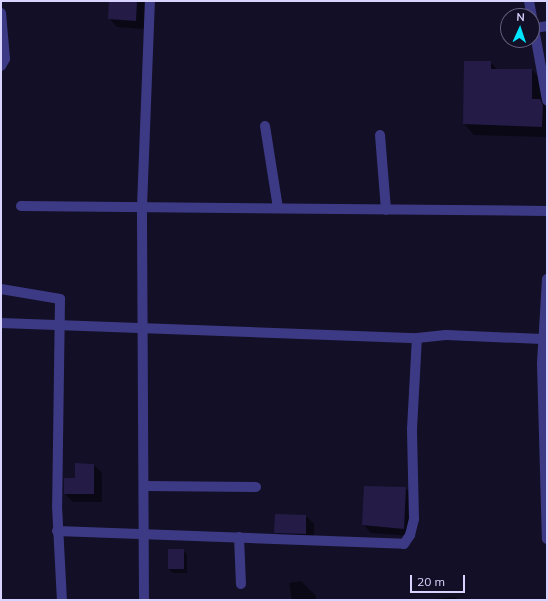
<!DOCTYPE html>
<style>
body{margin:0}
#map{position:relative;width:548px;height:601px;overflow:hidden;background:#130f26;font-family:Mulish,sans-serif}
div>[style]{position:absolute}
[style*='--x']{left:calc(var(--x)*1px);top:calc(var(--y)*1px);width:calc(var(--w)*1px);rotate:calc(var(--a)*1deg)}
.shadow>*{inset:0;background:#0007}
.building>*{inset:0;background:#241b47}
.minor>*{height:10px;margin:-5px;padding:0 5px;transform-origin:5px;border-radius:5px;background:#3d3a85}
.tertiary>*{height:10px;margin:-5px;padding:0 5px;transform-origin:5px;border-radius:5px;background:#3d3a85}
span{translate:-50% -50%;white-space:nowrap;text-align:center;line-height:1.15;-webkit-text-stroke:3px #130f26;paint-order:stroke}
.frame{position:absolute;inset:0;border:2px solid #d9d4ff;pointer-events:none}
.north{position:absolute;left:500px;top:8px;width:40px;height:40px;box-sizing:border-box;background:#130f26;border:1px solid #625e7d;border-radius:50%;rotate:3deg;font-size:11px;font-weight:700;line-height:16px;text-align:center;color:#d9d4ff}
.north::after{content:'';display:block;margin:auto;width:14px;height:18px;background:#00e5ff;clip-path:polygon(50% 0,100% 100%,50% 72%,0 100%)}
.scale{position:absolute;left:410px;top:575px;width:55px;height:18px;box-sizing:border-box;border:2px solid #d9d4ff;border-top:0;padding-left:5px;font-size:12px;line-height:14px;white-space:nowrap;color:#d9d4ff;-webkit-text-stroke:3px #130f26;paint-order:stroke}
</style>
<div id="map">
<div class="shadow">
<i style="clip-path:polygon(110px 1px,146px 1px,144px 29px,117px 27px,109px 18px)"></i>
<i style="clip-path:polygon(490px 62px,498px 70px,532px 70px,543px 81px,543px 103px,547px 107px,547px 137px,474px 135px,464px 124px)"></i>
<i style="clip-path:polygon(94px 465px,102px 473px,102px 502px,73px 502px,65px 494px,76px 479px)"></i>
<i style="clip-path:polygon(405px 488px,413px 495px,412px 536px,371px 533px,364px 525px)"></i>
<i style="clip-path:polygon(306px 516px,314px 524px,314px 542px,284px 541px,275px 532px)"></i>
<i style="clip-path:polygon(183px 550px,187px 554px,187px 573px,173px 573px,169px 569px)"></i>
<i style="clip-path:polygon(301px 581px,316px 596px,316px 600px,292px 600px,289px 583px)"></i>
<i style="clip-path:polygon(455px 597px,459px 600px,425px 600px)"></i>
</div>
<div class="building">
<i style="clip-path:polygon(109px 1px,137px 1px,136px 21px,108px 19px)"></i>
<i style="clip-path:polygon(464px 61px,491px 61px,491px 69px,532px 69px,532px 99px,540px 99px,543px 105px,542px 127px,463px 124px)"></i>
<i style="clip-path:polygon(75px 463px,94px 464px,94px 494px,64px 494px,64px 478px,75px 478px)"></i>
<i style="clip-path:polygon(364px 486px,406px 487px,404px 529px,362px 525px)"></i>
<i style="clip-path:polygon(275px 514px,306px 515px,306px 534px,274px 533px)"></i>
<i style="clip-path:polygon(168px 549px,184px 549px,184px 569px,168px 569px)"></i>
</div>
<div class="minor">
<i style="--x:1;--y:13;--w:46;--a:85"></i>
<i style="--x:5;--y:59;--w:8;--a:120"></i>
<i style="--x:535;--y:28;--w:12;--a:-9"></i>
<i style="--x:265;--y:126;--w:83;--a:81"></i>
<i style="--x:380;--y:135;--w:75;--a:85.4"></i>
<i style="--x:21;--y:206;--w:526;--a:0.54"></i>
<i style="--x:1;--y:289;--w:60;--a:9.6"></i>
<i style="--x:60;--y:299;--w:207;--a:90.8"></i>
<i style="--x:57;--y:506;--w:94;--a:87"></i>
<i style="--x:1;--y:323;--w:416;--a:2.1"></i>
<i style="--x:417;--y:338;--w:29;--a:-6"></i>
<i style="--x:446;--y:335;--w:96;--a:2.4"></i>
<i style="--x:542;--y:339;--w:6;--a:-31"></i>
<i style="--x:144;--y:486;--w:112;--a:0.5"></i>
<i style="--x:57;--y:531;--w:347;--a:2.1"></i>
<i style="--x:404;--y:544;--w:11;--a:-56"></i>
<i style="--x:410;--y:535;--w:16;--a:-76"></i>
<i style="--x:414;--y:519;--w:90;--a:-91.3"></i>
<i style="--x:412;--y:429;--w:91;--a:-86.9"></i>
<i style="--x:239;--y:537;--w:47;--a:87.6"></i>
<i style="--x:144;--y:600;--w:393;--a:-90.3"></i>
<i style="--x:142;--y:207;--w:206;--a:-87.8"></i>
</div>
<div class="tertiary">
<i style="--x:529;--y:1;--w:101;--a:79.7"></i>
<i style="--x:547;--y:279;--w:85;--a:93.4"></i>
<i style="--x:542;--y:364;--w:175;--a:88.4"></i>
</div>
<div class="frame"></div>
<div class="north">N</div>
<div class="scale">20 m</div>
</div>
